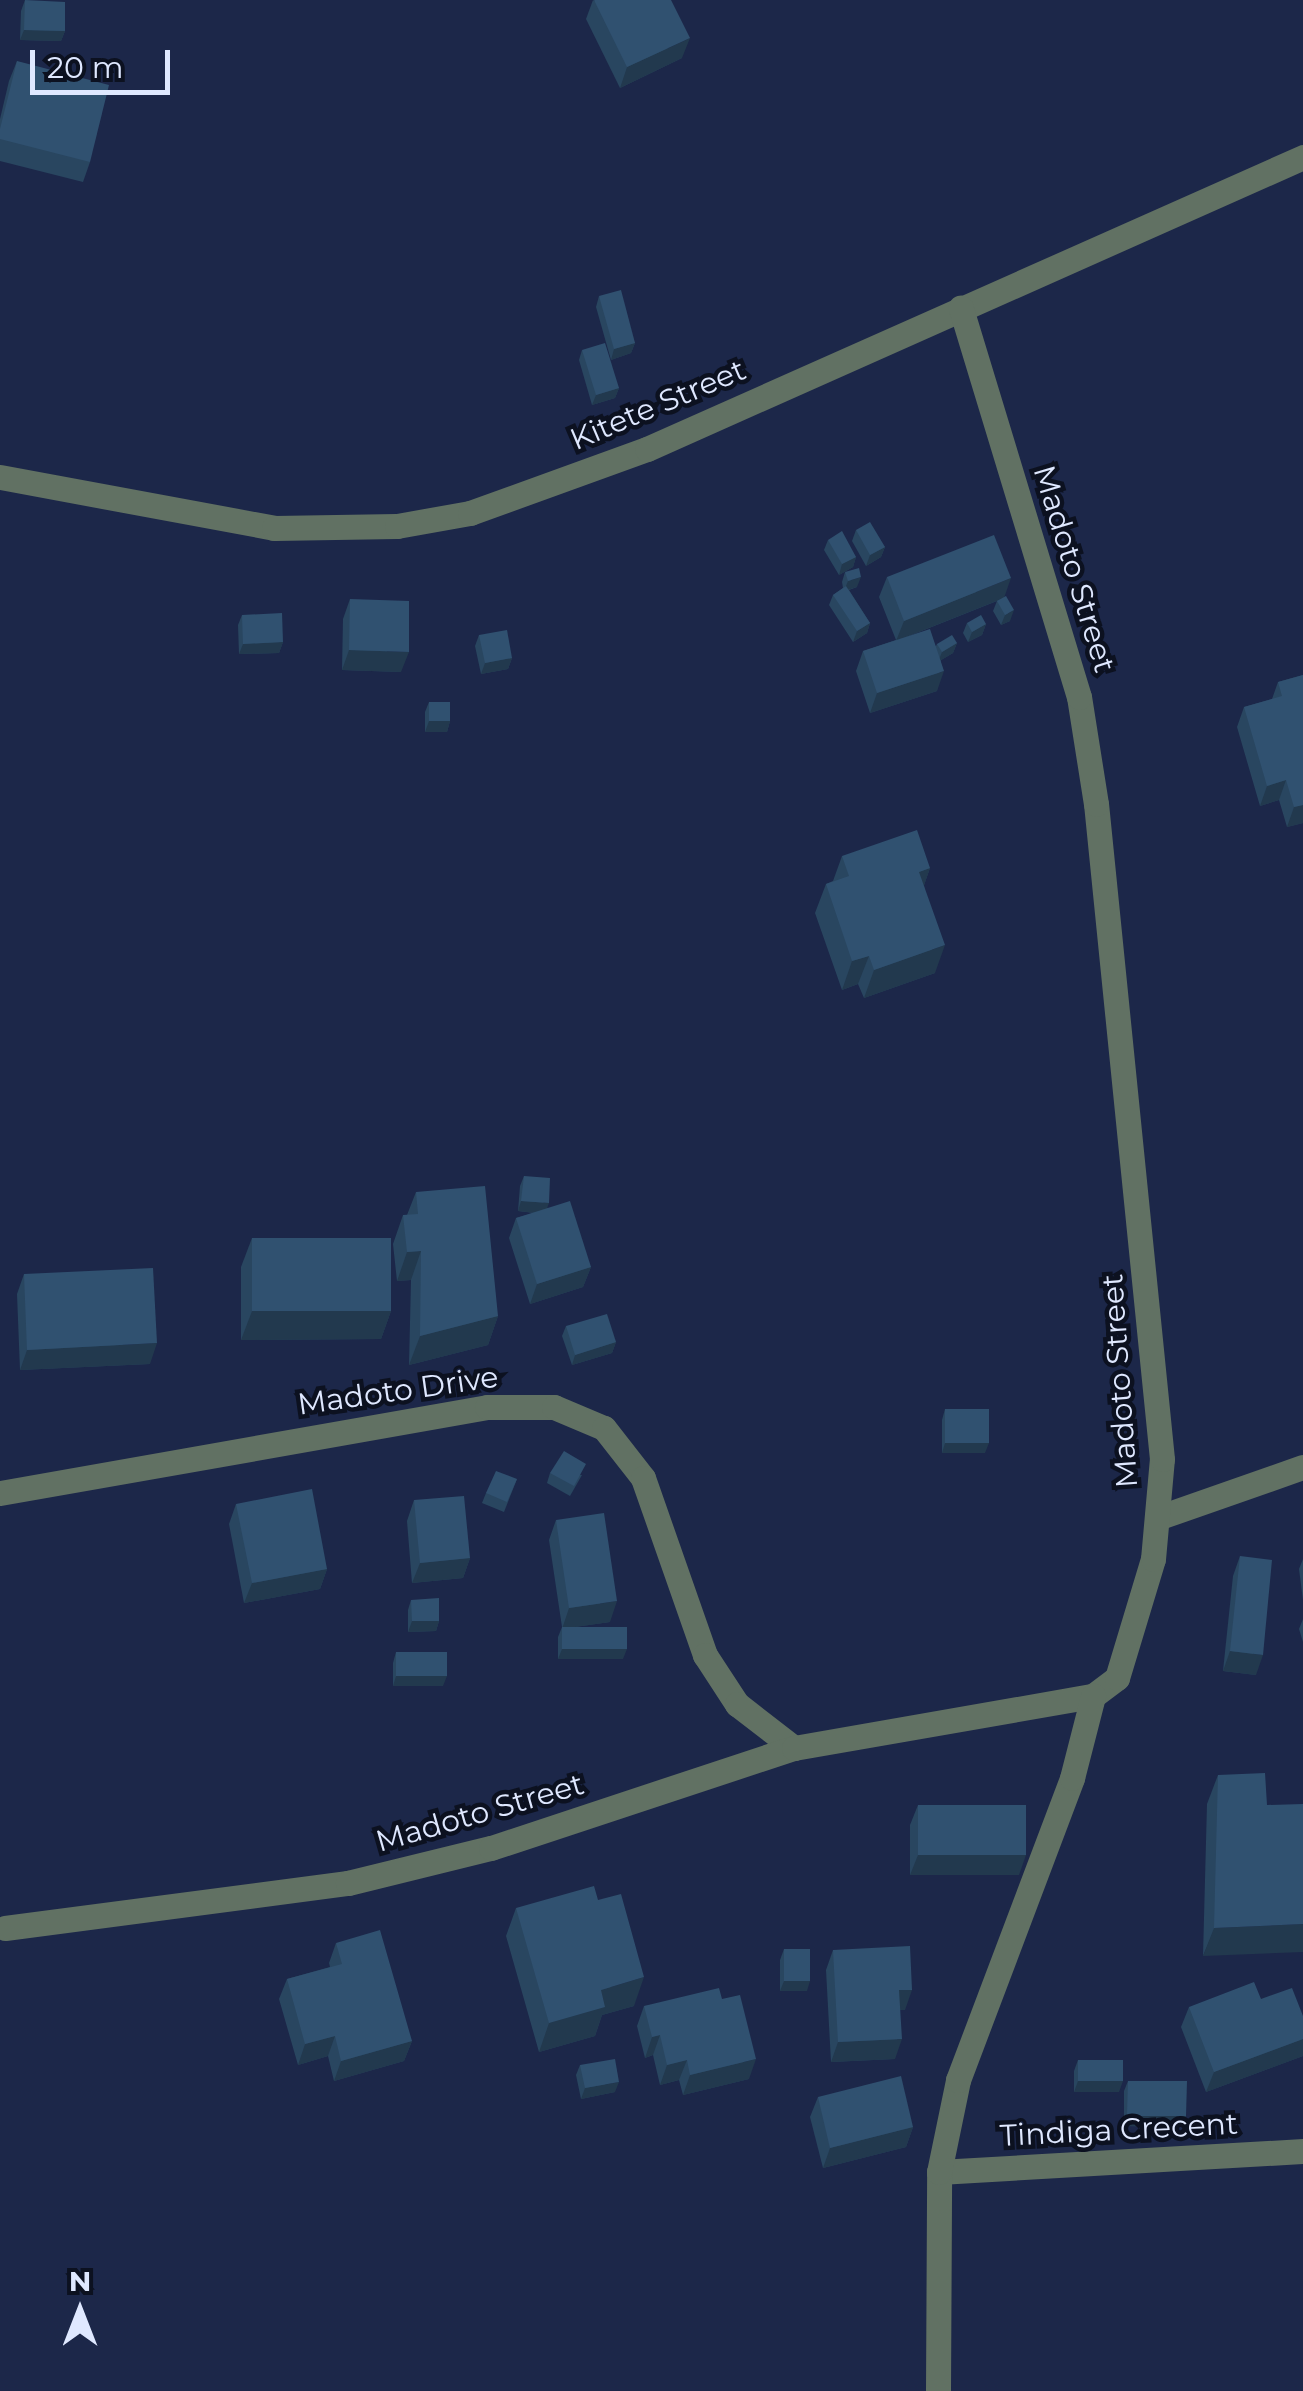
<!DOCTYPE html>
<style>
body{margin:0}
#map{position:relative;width:1303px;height:2391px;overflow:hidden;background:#1c2749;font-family:Montserrat,sans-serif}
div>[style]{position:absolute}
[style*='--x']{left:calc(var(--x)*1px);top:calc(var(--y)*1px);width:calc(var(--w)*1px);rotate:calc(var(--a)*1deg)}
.street>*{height:25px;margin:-12.5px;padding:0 12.5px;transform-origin:12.5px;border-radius:12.5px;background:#617163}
.wall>*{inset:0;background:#294660}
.shaded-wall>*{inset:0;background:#22394e}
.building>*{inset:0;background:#305170}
span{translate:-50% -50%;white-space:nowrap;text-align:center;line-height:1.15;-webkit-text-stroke:9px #0c1120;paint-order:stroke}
.street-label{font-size:30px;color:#dfe8ff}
.north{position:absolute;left:30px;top:2261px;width:100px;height:100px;-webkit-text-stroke:8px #0c1120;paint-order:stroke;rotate:0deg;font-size:28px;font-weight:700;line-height:40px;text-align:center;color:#dfe8ff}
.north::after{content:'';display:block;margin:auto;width:35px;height:45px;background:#dfe8ff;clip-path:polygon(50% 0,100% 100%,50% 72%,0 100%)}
.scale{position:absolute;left:30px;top:50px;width:140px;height:45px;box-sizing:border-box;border:5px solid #dfe8ff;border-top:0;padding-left:12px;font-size:30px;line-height:35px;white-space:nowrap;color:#dfe8ff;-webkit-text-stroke:8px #0c1120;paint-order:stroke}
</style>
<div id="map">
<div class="street">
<i style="--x:0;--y:477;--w:279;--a:10.5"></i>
<i style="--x:274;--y:528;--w:123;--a:-0.9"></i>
<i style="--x:397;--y:526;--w:74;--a:-10.1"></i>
<i style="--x:470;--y:513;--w:188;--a:-19.9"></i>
<i style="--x:647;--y:449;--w:718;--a:-23.99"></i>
<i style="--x:0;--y:1493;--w:495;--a:-10"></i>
<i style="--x:487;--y:1407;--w:67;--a:0"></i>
<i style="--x:554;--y:1407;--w:54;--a:22.8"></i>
<i style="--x:604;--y:1428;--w:63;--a:52"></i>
<i style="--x:643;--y:1478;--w:188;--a:70.7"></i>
<i style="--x:705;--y:1655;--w:59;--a:56.9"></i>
<i style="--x:737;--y:1704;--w:72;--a:37.7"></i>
<i style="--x:1160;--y:1517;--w:151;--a:-19.3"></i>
<i style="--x:5;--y:1928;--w:346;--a:-7.5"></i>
<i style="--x:348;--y:1883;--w:147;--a:-13.8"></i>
<i style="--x:491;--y:1848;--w:319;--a:-18.3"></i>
<i style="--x:794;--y:1748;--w:303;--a:-9.9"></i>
<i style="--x:1093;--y:1696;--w:30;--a:-37"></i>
<i style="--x:1117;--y:1678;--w:124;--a:-73.2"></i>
<i style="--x:1153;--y:1559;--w:100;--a:-84.9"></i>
<i style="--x:1162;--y:1459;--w:658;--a:-95.75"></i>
<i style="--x:1096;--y:804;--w:108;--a:-99"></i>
<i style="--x:1079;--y:697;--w:407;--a:-106.9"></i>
<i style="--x:939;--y:2172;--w:365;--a:-3.3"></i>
<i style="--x:938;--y:2391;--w:219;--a:-89.7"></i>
<i style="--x:939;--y:2172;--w:94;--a:-78.3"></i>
<i style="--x:958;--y:2080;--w:323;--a:-69.3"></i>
<i style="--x:1072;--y:1778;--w:85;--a:-75.6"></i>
</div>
<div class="wall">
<i style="clip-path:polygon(25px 0,65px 31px,61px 41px,20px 40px,21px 11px)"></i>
<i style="clip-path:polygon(593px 0,682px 58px,620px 88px,586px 19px)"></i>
<i style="clip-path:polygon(17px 61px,90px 162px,83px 182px,0 161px,0 119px,9px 81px)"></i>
<i style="clip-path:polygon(599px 296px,635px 343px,631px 353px,611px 360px,596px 307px)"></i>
<i style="clip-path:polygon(582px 350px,619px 388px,615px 398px,592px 405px,579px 360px)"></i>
<i style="clip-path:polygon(856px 530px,885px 547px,881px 557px,866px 566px,852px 541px)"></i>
<i style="clip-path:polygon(828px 540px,856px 557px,853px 567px,839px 575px,824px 550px)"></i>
<i style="clip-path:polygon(845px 572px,857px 587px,849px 590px,870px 623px,867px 633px,853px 642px,829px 605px,833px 595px,843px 588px,842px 582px)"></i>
<i style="clip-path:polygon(887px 577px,1004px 597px,1010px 621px,1001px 625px,993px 611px,997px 601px,904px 638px,936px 646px,937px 644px,957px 643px,953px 653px,941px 660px,937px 691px,870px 713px,856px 671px,863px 651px,896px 640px,879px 597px)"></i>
<i style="clip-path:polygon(350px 599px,401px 672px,342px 670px,343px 619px)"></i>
<i style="clip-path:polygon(242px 615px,283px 642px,279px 653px,239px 654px,238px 625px)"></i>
<i style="clip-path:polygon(967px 623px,986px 624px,982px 635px,968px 642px,963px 633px)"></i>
<i style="clip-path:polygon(479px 635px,512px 658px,508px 669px,481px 674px,475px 646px)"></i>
<i style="clip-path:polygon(1303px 675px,1303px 823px,1287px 827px,1279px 800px,1260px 806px,1237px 727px,1244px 707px,1272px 699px,1278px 682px)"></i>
<i style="clip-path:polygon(429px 702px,450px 721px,447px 732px,425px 732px,425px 712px)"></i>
<i style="clip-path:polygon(842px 856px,930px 868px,924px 885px,935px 973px,864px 998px,858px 984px,842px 990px,815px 913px,826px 884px,833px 881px)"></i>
<i style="clip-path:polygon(524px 1176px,591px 1267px,583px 1287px,530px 1304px,509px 1238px,516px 1218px,534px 1213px,518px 1211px,520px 1186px)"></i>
<i style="clip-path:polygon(416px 1192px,498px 1316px,488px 1345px,409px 1365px,411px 1280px,397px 1281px,393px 1244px,403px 1215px,407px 1215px)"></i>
<i style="clip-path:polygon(252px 1238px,391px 1311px,381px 1339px,241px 1340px,241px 1267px)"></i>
<i style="clip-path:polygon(24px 1274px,150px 1364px,20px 1370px,17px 1294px)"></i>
<i style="clip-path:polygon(566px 1326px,616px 1342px,612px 1353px,572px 1365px,562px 1336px)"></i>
<i style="clip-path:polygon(945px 1409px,985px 1453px,942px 1453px,942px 1420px)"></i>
<i style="clip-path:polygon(550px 1473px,582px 1475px,570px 1496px,547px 1483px)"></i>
<i style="clip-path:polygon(517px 1479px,504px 1512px,482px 1503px,486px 1493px)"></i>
<i style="clip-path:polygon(414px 1500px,470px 1558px,463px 1578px,412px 1583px,407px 1521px)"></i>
<i style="clip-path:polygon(236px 1504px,327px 1569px,320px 1589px,244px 1603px,229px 1524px)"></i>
<i style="clip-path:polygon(556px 1520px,610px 1622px,574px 1627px,623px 1659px,558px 1659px,558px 1637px,562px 1627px,549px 1540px)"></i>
<i style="clip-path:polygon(1240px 1556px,1256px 1675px,1223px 1671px,1233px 1576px)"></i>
<i style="clip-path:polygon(1303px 1559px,1303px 1600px,1299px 1569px)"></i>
<i style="clip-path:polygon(411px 1600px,439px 1621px,436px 1631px,408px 1632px,408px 1610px)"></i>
<i style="clip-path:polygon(1303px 1619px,1303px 1642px,1299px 1629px)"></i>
<i style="clip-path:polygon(396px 1652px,443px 1686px,393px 1686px,393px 1663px)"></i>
<i style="clip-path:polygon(1218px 1775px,1267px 1805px,1203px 1956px,1207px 1804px)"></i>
<i style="clip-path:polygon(918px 1805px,1019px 1875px,910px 1875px,910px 1825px)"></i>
<i style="clip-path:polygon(516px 1908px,634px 2006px,602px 2015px,595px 2036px,539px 2052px,506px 1936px)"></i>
<i style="clip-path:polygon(336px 1943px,412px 2041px,404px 2061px,334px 2081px,328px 2056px,298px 2065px,279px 1999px,287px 1979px,330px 1967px,329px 1963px)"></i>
<i style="clip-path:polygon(784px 1949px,807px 1991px,780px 1991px,780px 1960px)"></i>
<i style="clip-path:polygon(833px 1950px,905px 2010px,900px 2010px,895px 2059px,831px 2062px,826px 1970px)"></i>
<i style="clip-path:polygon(722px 1999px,749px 2079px,683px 2095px,679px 2080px,660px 2085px,653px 2055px,645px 2058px,637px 2026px,644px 2006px)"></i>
<i style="clip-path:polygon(1189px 2007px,1303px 2016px,1303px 2056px,1206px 2092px,1181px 2027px)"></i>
<i style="clip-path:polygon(1078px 2060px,1119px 2092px,1074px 2092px,1074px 2071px)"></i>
<i style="clip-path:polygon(580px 2065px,615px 2092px,581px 2099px,576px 2075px)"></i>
<i style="clip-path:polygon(1128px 2081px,1186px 2116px,1182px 2127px,1124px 2126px,1124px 2091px)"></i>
<i style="clip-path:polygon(818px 2097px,913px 2127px,906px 2147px,823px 2168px,810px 2117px)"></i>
</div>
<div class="shaded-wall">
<i style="clip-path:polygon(24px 30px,65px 31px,61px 41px,20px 40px)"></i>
<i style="clip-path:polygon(690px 38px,682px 58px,620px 88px,627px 67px)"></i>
<i style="clip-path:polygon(635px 343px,631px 353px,611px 360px,614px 349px)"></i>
<i style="clip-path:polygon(619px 388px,615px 398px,592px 405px,596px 395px)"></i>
<i style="clip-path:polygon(885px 547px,881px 557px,866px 566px,870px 555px)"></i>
<i style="clip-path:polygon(856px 557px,853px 567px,839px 575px,842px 564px)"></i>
<i style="clip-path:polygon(861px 577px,857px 587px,844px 591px,848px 581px)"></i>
<i style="clip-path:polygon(1011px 578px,1004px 598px,896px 641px,904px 621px)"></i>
<i style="clip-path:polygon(1014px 610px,1010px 621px,1001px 625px,1005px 615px)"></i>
<i style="clip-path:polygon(870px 623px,867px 633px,853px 642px,857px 631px)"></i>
<i style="clip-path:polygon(986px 624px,982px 635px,968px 642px,972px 632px)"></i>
<i style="clip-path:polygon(283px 642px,279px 653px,239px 654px,243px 644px)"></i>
<i style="clip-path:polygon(957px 643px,953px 653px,938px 662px,942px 652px)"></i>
<i style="clip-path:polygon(349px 650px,409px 652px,401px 672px,342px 670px)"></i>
<i style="clip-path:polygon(512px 658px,508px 669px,481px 674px,485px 663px)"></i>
<i style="clip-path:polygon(944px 671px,937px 691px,870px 713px,877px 693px)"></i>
<i style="clip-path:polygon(429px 721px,450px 721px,447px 732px,425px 732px)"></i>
<i style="clip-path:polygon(1286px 780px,1279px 800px,1260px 806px,1267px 786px)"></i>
<i style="clip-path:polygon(1303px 805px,1303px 823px,1287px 827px,1294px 807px)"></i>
<i style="clip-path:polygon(930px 868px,920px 897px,919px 872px)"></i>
<i style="clip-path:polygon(945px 945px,935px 973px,864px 998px,874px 970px)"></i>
<i style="clip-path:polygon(869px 956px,858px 984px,842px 990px,852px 961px)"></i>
<i style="clip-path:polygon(521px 1201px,549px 1203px,545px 1214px,518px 1211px)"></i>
<i style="clip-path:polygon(421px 1251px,411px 1280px,397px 1281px,407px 1252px)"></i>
<i style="clip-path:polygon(591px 1267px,583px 1287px,530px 1304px,537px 1284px)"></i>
<i style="clip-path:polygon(252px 1311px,391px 1311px,381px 1339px,241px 1340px)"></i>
<i style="clip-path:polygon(498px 1316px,488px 1345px,409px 1365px,420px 1336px)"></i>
<i style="clip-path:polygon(616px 1342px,612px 1353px,572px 1365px,575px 1355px)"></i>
<i style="clip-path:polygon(157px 1343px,150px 1364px,20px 1370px,27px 1350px)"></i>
<i style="clip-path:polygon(945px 1443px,989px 1443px,985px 1453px,942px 1453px)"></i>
<i style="clip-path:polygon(470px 1558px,463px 1578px,412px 1583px,420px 1563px)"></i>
<i style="clip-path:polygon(327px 1569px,320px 1589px,244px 1603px,252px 1583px)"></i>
<i style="clip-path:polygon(617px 1601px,610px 1622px,562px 1629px,569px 1608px)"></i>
<i style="clip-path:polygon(412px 1621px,439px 1621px,436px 1631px,408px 1632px)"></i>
<i style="clip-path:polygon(562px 1649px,627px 1649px,623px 1659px,558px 1659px)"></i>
<i style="clip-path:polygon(1230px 1651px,1263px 1655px,1256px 1675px,1223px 1671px)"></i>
<i style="clip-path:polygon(396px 1676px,447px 1676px,443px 1686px,393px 1686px)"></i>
<i style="clip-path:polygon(918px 1855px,1026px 1855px,1019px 1875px,910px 1875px)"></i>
<i style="clip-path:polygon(1303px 1924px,1303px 1952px,1203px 1956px,1214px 1928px)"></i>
<i style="clip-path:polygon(644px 1977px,634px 2006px,602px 2015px,595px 2036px,539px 2052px,549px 2023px,601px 1990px)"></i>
<i style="clip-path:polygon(784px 1981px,810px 1981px,807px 1991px,780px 1991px)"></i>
<i style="clip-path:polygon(899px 1990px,912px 1990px,905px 2010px,892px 2010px)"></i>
<i style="clip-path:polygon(660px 2035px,653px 2055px,645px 2058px,652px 2037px)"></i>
<i style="clip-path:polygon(335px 2036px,328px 2056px,298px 2065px,305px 2044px)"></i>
<i style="clip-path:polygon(902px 2039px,895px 2059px,831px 2062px,838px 2042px)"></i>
<i style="clip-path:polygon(1303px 2039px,1303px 2056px,1206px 2092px,1214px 2072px)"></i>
<i style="clip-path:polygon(412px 2041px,404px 2061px,334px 2081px,341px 2061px)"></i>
<i style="clip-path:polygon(756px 2059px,749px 2079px,683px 2095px,690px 2075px)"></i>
<i style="clip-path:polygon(687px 2060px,679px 2080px,660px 2085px,667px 2065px)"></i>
<i style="clip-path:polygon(1078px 2081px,1123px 2081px,1119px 2092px,1074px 2092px)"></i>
<i style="clip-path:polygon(619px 2082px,615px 2092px,581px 2099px,585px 2088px)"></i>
<i style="clip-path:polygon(1127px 2116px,1186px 2116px,1182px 2127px,1124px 2126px)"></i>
<i style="clip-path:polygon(913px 2127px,906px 2147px,823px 2168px,830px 2148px)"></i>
</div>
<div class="building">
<i style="clip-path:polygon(25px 0,65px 2px,65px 31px,24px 30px)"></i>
<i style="clip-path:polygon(594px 0,671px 0,690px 38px,627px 67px)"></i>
<i style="clip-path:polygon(17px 61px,109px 85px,90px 162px,0 139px,0 129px)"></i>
<i style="clip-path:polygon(621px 290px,635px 343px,614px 349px,599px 296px)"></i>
<i style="clip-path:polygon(605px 343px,619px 388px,596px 395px,582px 350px)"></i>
<i style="clip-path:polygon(870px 522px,885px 547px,870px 555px,856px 530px)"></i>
<i style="clip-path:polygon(842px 531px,856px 557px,842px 564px,828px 540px)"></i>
<i style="clip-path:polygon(994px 535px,1011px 578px,904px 621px,887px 577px)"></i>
<i style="clip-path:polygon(859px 568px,861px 577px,848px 581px,845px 572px)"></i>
<i style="clip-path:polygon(846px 586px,870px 623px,857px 631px,833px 595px)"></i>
<i style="clip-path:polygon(1006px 596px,1014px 610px,1005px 615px,997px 601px)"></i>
<i style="clip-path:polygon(350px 599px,409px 601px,409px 652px,349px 650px)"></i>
<i style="clip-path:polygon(282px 613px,283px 642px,243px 644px,242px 615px)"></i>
<i style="clip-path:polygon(981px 615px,986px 624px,972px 632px,967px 623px)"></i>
<i style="clip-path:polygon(930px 629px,944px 671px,877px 693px,863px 651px)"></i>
<i style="clip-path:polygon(507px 630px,512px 658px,485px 663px,479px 635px)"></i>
<i style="clip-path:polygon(952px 635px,957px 643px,942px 652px,937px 644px)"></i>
<i style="clip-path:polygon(1303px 675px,1303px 805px,1294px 807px,1286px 780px,1267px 786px,1244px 707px,1282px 696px,1278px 682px)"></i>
<i style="clip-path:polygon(429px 702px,450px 702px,450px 721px,429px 721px)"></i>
<i style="clip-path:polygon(917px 830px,930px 868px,919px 872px,945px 945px,874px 970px,869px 956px,852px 961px,826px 884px,849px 876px,842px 856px)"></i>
<i style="clip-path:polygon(524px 1176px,550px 1178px,549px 1203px,521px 1201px)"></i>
<i style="clip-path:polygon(485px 1186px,498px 1316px,420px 1336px,421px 1251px,407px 1252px,403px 1215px,418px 1214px,416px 1192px)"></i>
<i style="clip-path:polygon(570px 1201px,591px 1267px,537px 1284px,516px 1218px)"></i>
<i style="clip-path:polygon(252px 1238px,391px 1238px,391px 1311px,252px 1311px)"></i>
<i style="clip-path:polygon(153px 1268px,157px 1343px,27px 1350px,24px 1274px)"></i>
<i style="clip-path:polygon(607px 1314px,616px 1342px,575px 1355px,566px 1326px)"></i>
<i style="clip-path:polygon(945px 1409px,989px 1409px,989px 1443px,945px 1443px)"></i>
<i style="clip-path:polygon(564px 1451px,586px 1464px,574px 1486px,550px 1473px)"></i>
<i style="clip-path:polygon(496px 1471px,517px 1479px,507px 1502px,486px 1493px)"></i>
<i style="clip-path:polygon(312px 1489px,327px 1569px,252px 1583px,236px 1504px)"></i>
<i style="clip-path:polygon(464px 1496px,470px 1558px,420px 1563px,414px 1500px)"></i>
<i style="clip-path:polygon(604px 1513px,617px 1601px,569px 1608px,556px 1520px)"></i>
<i style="clip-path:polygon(1240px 1556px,1272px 1560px,1263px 1655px,1230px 1651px)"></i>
<i style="clip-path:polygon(439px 1598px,439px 1621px,412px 1621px,411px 1600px)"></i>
<i style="clip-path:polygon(562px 1627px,627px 1627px,627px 1649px,562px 1649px)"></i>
<i style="clip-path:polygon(396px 1652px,447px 1652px,447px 1676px,396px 1676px)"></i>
<i style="clip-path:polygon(1265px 1773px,1267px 1805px,1303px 1804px,1303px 1924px,1214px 1928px,1218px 1775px)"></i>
<i style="clip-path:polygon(918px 1805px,1026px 1805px,1026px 1855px,918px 1855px)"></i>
<i style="clip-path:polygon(594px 1886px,598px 1900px,621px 1894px,644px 1977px,601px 1990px,605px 2007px,549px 2023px,516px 1908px)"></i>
<i style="clip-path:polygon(380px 1930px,412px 2041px,341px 2061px,335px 2036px,305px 2044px,287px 1979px,342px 1964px,336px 1943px)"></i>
<i style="clip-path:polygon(910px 1946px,912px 1990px,899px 1990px,902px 2039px,838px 2042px,833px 1950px)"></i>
<i style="clip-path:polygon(784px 1949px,810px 1949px,810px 1981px,784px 1981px)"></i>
<i style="clip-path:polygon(1254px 1982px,1261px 1999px,1292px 1988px,1303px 2016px,1303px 2039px,1214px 2072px,1189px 2007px)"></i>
<i style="clip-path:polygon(719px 1988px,722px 1999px,740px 1995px,756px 2059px,690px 2075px,687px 2060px,667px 2065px,660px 2035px,652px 2037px,644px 2006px)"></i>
<i style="clip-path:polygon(615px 2059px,619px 2082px,585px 2088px,580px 2065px)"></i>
<i style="clip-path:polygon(1078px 2060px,1123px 2060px,1123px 2081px,1078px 2081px)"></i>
<i style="clip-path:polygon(901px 2076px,913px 2127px,830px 2148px,818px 2097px)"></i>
<i style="clip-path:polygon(1128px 2081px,1187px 2081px,1186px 2116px,1127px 2116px)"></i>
</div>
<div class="street-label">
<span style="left:658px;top:405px;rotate:-23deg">Kitete Street</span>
<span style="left:1074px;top:569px;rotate:73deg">Madoto Street</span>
<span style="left:1120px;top:1381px;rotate:-94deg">Madoto Street</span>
<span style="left:398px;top:1391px;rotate:-8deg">Madoto Drive</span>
<span style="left:480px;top:1813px;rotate:-16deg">Madoto Street</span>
<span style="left:1119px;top:2130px;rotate:-3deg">Tindiga Crecent</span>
</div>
<div class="north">N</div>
<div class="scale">20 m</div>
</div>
